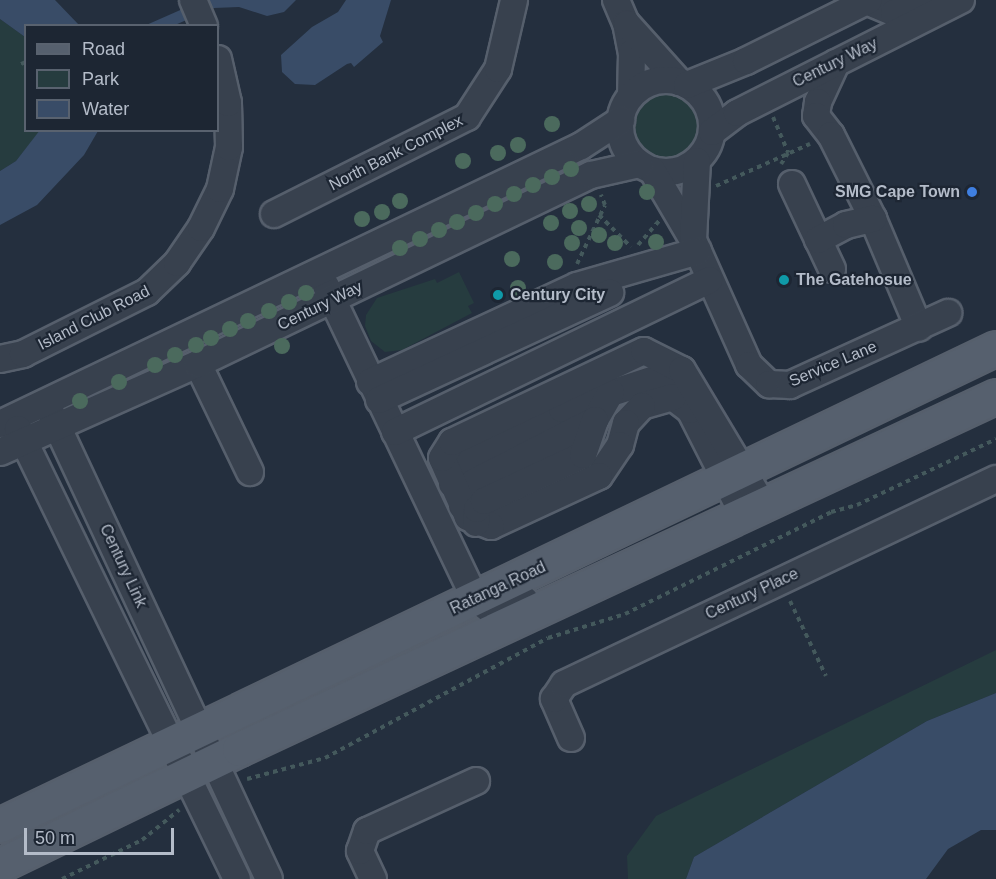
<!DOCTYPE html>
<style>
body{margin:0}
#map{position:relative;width:996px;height:879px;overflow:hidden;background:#242f3e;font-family:Arial,sans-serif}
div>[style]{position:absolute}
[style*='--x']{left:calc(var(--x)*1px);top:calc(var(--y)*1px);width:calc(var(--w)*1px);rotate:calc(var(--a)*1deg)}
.green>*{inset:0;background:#263c3f}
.round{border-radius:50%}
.water>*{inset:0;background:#394c67}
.path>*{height:4px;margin-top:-2px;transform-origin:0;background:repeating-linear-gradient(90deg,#44595c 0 4.5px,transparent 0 9px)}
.roads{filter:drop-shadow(2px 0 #565f6c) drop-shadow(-2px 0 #565f6c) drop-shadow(0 2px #565f6c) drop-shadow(0 -2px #565f6c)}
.minor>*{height:26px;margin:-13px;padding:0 13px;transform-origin:13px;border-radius:13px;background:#38414e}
.minor>.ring{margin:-13px;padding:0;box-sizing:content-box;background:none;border:26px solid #38414e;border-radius:50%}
.major>*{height:33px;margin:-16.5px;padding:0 16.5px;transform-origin:16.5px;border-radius:16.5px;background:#56606e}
.trees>*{width:16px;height:16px;margin:-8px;border-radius:50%;background:#4b6a5d}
.dots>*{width:16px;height:16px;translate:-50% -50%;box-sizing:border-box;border:3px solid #1d2633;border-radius:50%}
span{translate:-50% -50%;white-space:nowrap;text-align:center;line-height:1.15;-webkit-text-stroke:4.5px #1d2633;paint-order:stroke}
.street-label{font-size:16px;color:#b4bcc9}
.poi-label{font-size:16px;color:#b4bcc9;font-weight:700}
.right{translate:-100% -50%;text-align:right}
.left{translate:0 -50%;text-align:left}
.legend{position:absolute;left:24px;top:24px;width:195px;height:108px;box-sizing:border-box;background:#1d2633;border:2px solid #59626f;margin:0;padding:8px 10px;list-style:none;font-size:18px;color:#b4bcc9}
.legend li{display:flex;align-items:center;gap:12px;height:30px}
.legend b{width:30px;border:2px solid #59626f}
.scale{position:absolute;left:24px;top:828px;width:150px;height:27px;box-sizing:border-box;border:3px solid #b4bcc9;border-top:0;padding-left:8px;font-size:18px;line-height:21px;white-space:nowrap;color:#b4bcc9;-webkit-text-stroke:4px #1d2633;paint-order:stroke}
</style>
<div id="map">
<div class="green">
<i style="clip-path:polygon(0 19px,25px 37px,26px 130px,40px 131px,16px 161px,0 171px)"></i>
<i class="round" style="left:631px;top:92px;width:70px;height:70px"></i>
<i style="clip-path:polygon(459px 272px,474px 303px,468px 306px,472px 313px,402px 350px,385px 352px,371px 341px,365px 326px,366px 315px,377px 298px,435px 279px,437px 283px)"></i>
<i style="clip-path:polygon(996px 650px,996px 693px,927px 721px,694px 857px,686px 879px,628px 879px,627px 856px,656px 816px)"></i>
</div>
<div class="water">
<i style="clip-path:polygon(0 0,55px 0,79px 25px,26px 26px,25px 37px,0 19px)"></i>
<i style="clip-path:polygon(203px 0,296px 0,284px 12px,267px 16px,239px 7px,214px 8px,175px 25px,144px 26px)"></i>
<i style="clip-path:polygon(346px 0,391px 0,380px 36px,383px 42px,354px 67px,351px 63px,347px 64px,315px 85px,295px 84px,282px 72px,281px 55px,312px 27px,338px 12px)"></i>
<i style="clip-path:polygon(40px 130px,98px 131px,84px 155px,37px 205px,0 225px,0 171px,16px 161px)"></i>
<i style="clip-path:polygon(996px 693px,996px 830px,981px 830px,948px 849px,926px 879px,686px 879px,694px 857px,927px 721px)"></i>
</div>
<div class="path">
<i style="--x:21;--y:64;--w:5;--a:-22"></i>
<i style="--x:773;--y:117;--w:39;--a:67"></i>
<i style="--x:788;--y:153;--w:13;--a:122"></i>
<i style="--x:716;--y:186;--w:103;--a:-24.1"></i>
<i style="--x:599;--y:215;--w:45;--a:45"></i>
<i style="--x:638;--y:245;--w:32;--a:-49"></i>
<i style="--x:577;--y:264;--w:65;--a:-64.6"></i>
<i style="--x:605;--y:205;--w:11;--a:-112"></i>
<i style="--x:790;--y:601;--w:83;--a:64.4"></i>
<i style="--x:247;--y:779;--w:81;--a:-15.1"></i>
<i style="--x:325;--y:758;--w:253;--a:-28.3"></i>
<i style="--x:548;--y:638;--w:81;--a:-17.3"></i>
<i style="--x:625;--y:614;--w:230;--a:-26.3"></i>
<i style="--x:831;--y:512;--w:27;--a:-15"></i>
<i style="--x:857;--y:505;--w:154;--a:-25.4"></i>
<i style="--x:62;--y:879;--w:89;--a:-26"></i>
<i style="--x:142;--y:840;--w:48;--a:-39"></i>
</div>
<div class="roads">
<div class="minor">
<i style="--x:193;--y:0;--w:28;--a:67"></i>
<i style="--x:616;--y:0;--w:25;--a:67"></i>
<i style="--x:626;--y:23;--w:31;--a:79"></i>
<i style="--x:632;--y:53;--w:43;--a:91.3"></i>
<i style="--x:864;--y:0;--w:33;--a:23"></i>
<i style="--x:894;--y:13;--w:36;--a:-3"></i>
<i style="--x:627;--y:24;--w:78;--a:48.1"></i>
<i style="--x:836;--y:63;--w:43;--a:114.8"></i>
<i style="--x:818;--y:102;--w:14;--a:98"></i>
<i style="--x:816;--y:116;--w:24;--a:52"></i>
<i style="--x:831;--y:135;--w:94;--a:63.4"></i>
<i style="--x:873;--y:219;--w:118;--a:67.1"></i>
<i class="ring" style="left:620px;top:80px;width:66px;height:66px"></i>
<i style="--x:687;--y:85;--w:64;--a:-22.1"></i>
<i style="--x:746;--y:61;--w:137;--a:-26.4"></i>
<i style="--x:712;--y:132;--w:31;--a:-37"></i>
<i style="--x:737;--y:113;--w:251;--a:-26.8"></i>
<i style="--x:652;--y:170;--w:81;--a:59.6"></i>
<i style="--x:693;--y:240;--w:137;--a:65.9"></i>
<i style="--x:749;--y:365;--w:28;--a:44"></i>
<i style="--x:769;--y:384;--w:21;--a:3"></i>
<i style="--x:790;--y:385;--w:174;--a:-24.5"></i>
<i style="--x:792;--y:184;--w:94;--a:64.8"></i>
<i style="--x:274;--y:214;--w:216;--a:-26.7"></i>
<i style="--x:467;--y:117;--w:57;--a:-57.1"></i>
<i style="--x:498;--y:69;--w:71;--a:-76.9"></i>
<i style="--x:693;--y:240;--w:79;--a:-87.1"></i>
<i style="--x:818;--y:240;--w:32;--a:-28"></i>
<i style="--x:846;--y:225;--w:28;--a:-13"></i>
<i style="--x:326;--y:286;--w:346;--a:64.5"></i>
<i style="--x:475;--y:598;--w:22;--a:39"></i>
<i style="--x:492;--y:612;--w:35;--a:-20"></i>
<i style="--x:0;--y:359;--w:24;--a:-12"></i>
<i style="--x:23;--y:354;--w:139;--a:-26.6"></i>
<i style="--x:147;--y:292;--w:42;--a:-44"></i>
<i style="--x:177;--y:263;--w:42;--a:-55.6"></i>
<i style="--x:201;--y:228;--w:43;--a:-64"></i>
<i style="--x:220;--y:189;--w:43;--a:-77.9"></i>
<i style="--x:229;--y:147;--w:44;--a:-91.3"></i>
<i style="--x:228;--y:103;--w:45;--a:-102.8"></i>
<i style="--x:198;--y:364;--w:120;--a:64.3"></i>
<i style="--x:370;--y:382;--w:228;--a:-24.9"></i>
<i style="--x:577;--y:286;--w:126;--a:-16.1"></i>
<i style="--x:379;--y:400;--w:255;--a:-24.9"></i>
<i style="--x:51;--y:413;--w:514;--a:64.93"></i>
<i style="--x:0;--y:424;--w:644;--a:-25.57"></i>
<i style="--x:581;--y:146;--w:48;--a:-33"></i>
<i style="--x:18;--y:429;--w:500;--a:64.05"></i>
<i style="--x:395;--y:432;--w:349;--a:-25.8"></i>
<i style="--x:0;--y:452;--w:217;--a:-24"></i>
<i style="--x:198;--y:364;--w:436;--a:-25.7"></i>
<i style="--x:591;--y:175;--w:50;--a:-12.7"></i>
<i style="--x:452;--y:484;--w:14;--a:-78"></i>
<i style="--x:455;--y:470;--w:11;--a:-49"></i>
<i style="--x:462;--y:462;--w:113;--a:-27.9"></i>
<i style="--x:562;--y:409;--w:126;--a:-18"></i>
<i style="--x:462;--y:506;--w:27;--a:-63"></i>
<i style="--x:474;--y:482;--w:136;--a:-27.1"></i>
<i style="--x:595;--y:420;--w:32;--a:-60"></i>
<i style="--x:742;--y:512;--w:114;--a:-117"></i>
<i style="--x:690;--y:410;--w:21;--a:-143"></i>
<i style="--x:673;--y:397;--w:32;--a:164"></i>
<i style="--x:642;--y:406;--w:23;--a:133"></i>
<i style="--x:626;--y:423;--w:23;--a:105"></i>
<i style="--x:620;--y:445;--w:37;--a:124"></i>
<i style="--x:599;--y:476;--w:119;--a:155.2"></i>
<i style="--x:491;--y:526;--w:25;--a:-159"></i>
<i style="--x:468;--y:517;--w:64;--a:-113.8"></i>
<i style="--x:442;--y:458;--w:19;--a:-58"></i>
<i style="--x:452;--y:442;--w:212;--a:-25.4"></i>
<i style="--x:644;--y:351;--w:42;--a:26.6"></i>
<i style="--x:682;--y:370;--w:155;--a:59"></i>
<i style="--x:476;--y:523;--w:14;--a:-86"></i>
<i style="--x:477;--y:509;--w:11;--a:-49"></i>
<i style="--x:484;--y:501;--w:109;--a:-24.9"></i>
<i style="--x:583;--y:455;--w:37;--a:-71"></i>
<i style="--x:571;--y:738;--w:43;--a:-113.6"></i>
<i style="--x:554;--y:699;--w:18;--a:-56"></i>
<i style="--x:564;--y:684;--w:478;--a:-25.4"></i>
<i style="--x:373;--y:879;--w:31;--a:-115"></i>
<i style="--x:360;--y:851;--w:21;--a:-71"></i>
<i style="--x:367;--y:831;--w:120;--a:-24.6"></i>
</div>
<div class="major">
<i style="--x:0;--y:825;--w:1104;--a:-25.59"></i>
<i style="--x:0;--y:865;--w:266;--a:-25.9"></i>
<i style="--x:239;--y:749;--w:835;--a:-25"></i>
</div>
</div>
<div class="trees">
<i style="left:552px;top:124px"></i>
<i style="left:518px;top:145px"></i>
<i style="left:498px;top:153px"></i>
<i style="left:463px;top:161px"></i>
<i style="left:571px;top:169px"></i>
<i style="left:552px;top:177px"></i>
<i style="left:533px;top:185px"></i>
<i style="left:647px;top:192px"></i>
<i style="left:514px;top:194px"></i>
<i style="left:400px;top:201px"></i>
<i style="left:495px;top:204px"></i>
<i style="left:589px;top:204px"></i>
<i style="left:570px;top:211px"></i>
<i style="left:382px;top:212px"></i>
<i style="left:476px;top:213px"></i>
<i style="left:362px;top:219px"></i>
<i style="left:457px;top:222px"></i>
<i style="left:551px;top:223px"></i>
<i style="left:579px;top:228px"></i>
<i style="left:439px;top:230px"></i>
<i style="left:599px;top:235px"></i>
<i style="left:420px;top:239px"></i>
<i style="left:656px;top:242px"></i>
<i style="left:572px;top:243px"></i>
<i style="left:615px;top:243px"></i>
<i style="left:400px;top:248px"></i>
<i style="left:512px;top:259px"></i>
<i style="left:555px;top:262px"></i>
<i style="left:518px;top:288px"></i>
<i style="left:306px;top:293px"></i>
<i style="left:289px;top:302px"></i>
<i style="left:269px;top:311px"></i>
<i style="left:248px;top:321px"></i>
<i style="left:230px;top:329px"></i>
<i style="left:211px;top:338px"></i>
<i style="left:196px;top:345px"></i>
<i style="left:282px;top:346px"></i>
<i style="left:175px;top:355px"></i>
<i style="left:155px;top:365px"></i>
<i style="left:119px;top:382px"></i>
<i style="left:80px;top:401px"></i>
</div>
<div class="dots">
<i style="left:972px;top:192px;background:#3f7fe0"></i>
<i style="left:784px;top:280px;background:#0f9aa8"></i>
<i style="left:498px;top:295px;background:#0f9aa8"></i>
</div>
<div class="street-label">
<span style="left:835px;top:63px;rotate:-26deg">Century Way</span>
<span style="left:396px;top:153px;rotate:-27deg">North Bank Complex</span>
<span style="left:320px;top:306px;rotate:-26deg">Century Way</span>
<span style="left:94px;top:318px;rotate:-27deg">Island Club Road</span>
<span style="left:833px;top:364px;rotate:-23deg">Service Lane</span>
<span style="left:123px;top:566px;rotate:65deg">Century Link</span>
<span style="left:498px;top:588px;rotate:-25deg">Ratanga Road</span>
<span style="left:752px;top:594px;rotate:-25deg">Century Place</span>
</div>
<div class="poi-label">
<span class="right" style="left:960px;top:192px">SMG Cape Town</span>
<span class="left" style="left:796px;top:280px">The Gatehosue</span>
<span class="left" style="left:510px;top:295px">Century City</span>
</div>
<ul class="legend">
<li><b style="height:8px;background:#56606e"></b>Road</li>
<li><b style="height:16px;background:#263c3f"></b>Park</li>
<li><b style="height:16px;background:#394c67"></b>Water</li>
</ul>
<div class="scale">50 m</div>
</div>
